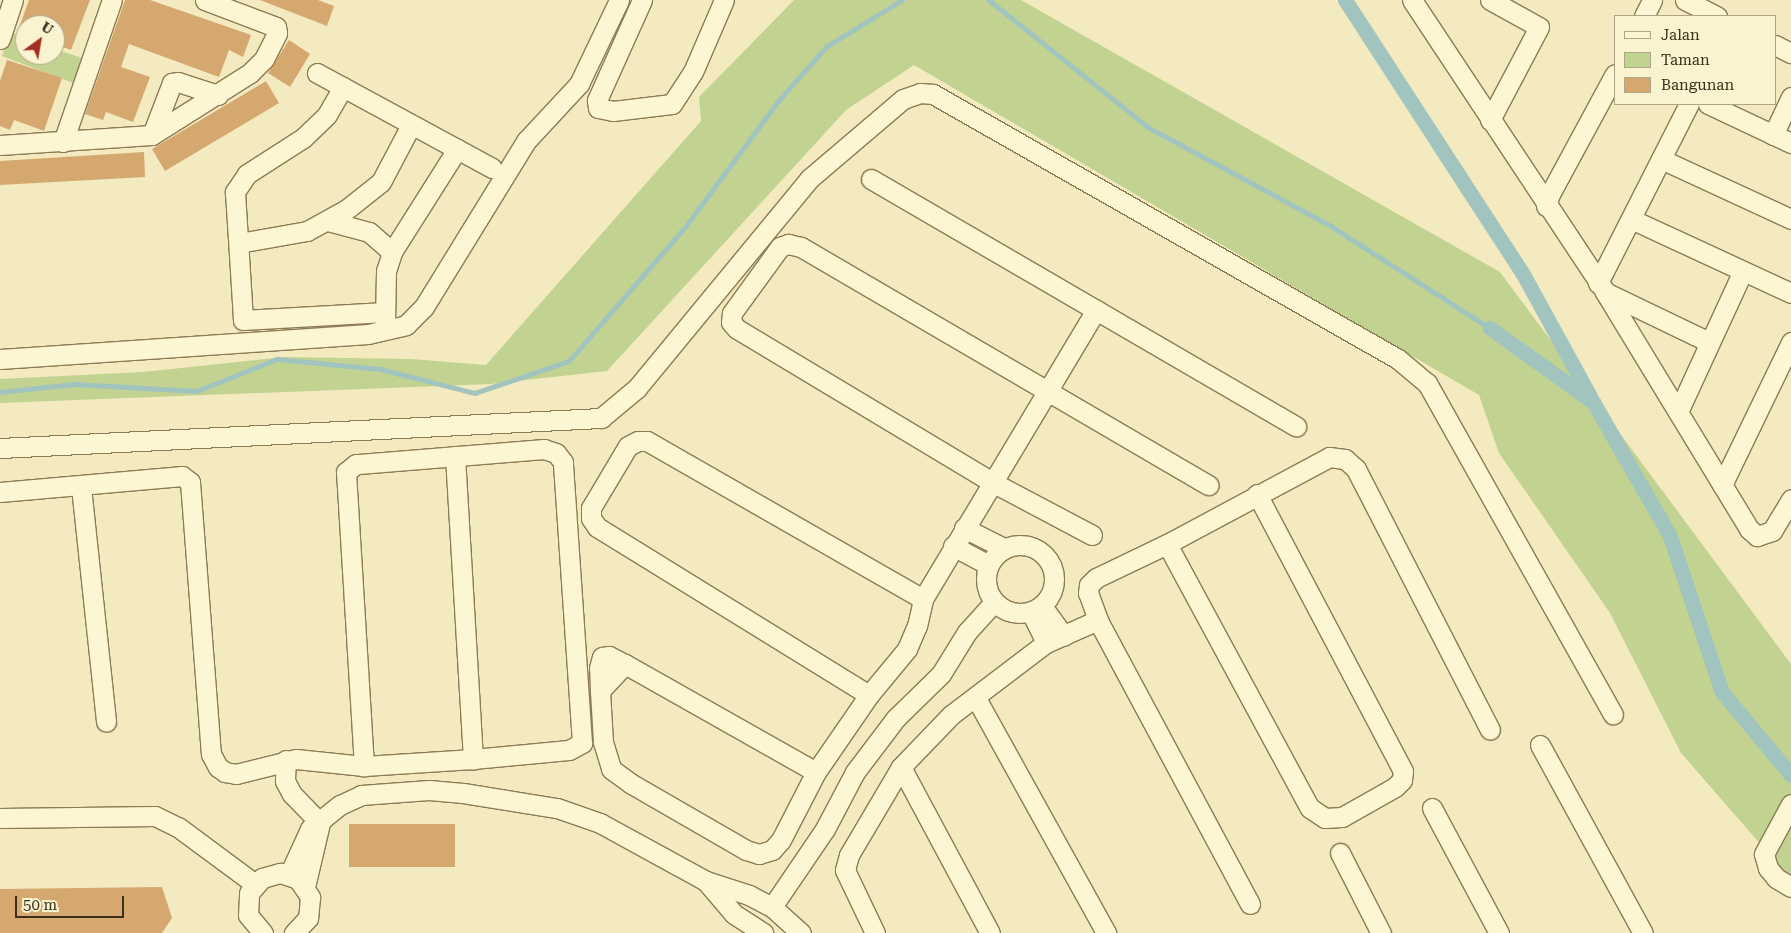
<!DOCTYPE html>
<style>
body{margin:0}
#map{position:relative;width:1791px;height:933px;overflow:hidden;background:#f3eabf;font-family:"Roboto Serif",serif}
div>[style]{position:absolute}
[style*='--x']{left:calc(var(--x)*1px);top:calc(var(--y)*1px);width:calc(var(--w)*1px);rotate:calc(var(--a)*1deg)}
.green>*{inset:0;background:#c2d291}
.stream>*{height:4.5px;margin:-2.25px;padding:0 2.25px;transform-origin:2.25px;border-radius:2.25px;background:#a2c4bf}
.canal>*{height:15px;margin:-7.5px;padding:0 7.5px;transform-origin:7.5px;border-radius:7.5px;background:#a2c4bf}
.building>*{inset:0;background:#d5a870}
.roads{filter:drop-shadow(1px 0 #8d7b55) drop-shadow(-1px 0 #8d7b55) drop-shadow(0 1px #8d7b55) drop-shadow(0 -1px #8d7b55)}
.minor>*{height:19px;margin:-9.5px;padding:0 9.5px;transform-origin:9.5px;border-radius:9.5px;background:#fcf6d3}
.minor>.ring{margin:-9.5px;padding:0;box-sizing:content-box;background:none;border:19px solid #fcf6d3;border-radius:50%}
span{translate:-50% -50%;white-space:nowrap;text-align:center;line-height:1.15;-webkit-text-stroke:4px #f9f3cf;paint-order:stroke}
.legend{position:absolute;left:1614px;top:15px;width:162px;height:90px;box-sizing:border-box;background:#f9f3cf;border:1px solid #ada587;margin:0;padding:6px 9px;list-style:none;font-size:15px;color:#3b2f1b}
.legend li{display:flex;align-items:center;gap:10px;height:25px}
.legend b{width:25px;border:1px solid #ada587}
.north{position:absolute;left:15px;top:15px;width:50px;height:50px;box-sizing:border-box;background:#f9f3cf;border:1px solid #ada587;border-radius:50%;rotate:32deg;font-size:14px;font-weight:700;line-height:20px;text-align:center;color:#3b2f1b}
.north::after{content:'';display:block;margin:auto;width:18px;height:22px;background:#a32f1e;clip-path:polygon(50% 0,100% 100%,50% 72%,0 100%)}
.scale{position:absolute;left:15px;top:896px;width:109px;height:22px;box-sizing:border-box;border:2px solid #3b2f1b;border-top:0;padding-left:6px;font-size:15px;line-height:18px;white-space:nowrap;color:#3b2f1b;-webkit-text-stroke:4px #f9f3cf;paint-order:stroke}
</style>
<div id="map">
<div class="green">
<i style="clip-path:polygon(794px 0,1021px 0,1500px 272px,1791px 664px,1791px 879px,1681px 753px,1610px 613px,1499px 453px,1479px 395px,914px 65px,846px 110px,607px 371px,491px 384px,0 403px,0 379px,143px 372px,284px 357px,411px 359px,486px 365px,701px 121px,699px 97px)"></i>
<i style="clip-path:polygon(11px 32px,25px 38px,25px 55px,55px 55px,55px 49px,82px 58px,73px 83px,2px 56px)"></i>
</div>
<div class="stream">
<i style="--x:989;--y:0;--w:203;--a:38.6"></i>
<i style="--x:1148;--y:127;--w:208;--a:28.4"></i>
<i style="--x:1331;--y:226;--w:189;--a:32.7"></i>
<i style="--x:0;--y:392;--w:74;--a:-6.2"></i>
<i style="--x:74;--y:384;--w:123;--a:3.3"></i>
<i style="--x:197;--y:391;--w:86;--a:-21.8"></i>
<i style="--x:277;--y:359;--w:103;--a:5.5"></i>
<i style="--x:380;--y:369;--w:98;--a:14.2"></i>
<i style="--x:475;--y:393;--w:99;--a:-18.8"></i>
<i style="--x:569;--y:361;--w:177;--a:-49.1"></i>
<i style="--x:685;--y:227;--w:158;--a:-53.5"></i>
<i style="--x:779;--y:100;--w:71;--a:-48.4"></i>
<i style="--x:826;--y:47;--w:89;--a:-31.7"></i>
</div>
<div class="canal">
<i style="--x:1345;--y:0;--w:327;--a:57"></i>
<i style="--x:1523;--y:274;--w:141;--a:61.3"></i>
<i style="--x:1490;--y:328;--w:127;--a:35.7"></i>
<i style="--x:1593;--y:402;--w:155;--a:60.1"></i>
<i style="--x:1670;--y:536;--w:164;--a:71.6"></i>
<i style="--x:1722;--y:692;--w:108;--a:50.3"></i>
</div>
<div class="building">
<i style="clip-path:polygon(29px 0,90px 0,71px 50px,55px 44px,55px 25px,20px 25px)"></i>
<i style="clip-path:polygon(125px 0,150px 0,251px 35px,243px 57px,229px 50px,219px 77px,129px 44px,121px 67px,150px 77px,133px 122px,106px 112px,103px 120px,85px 114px)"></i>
<i style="clip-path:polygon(260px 0,318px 0,334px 6px,327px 26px)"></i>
<i style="clip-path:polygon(289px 40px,310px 54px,290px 87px,268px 73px)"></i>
<i style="clip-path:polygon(7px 60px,62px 78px,44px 131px,14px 120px,10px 130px,0 126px,0 81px)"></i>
<i style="clip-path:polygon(266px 81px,279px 103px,165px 171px,152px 149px)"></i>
<i style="clip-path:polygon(144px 152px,145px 177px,0 185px,0 161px)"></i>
<i style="clip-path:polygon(349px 824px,455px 824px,455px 867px,349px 867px)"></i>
<i style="clip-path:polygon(162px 887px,172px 918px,162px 933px,0 933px,0 889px)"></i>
</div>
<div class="roads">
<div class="minor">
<i style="--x:642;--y:0;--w:110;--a:114.2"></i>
<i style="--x:597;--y:100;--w:8;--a:83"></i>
<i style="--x:598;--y:108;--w:15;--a:11"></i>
<i style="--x:613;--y:111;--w:59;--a:-6.8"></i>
<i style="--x:672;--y:104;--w:38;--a:-57"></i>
<i style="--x:693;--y:72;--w:78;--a:-66.7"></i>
<i style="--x:1412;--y:0;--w:350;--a:56.5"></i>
<i style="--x:1605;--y:292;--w:277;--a:58.7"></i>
<i style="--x:1749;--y:529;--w:11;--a:41"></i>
<i style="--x:1757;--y:536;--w:16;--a:-18"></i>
<i style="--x:1772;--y:531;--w:37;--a:-59"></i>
<i style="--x:1685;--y:0;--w:36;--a:27"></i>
<i style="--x:1644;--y:16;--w:18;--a:-63"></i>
<i style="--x:0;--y:39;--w:41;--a:-71.6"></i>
<i style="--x:1775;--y:45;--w:18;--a:27"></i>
<i style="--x:317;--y:73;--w:199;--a:28.5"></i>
<i style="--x:343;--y:87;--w:32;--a:120"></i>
<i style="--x:327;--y:115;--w:33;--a:136"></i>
<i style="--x:303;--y:138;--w:67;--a:147.3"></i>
<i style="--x:247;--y:174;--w:22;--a:124"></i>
<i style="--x:235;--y:192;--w:128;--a:86.4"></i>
<i style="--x:243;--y:320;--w:142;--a:-3.2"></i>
<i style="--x:1708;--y:104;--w:92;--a:25.2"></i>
<i style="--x:1490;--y:120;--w:105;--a:-62.2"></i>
<i style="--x:1539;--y:27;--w:56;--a:-151.1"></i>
<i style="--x:152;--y:135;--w:56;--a:-69"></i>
<i style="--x:172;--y:83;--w:6;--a:-9"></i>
<i style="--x:178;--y:82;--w:42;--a:18"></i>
<i style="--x:1773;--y:135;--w:42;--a:-64.7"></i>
<i style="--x:63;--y:142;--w:150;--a:-71"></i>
<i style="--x:0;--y:145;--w:152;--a:-3.8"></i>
<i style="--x:152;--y:135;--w:116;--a:-32.3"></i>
<i style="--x:250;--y:73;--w:20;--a:-45"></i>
<i style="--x:264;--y:59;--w:29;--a:-63"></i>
<i style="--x:277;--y:33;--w:6;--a:-99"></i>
<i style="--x:276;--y:27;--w:76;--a:-159.2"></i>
<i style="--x:1661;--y:159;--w:143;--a:24.8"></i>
<i style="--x:871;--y:179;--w:492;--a:30.2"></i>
<i style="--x:1546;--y:206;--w:13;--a:-72"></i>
<i style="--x:1550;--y:194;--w:136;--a:-61.6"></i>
<i style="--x:1631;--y:219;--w:176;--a:24.8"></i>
<i style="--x:328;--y:221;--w:42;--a:15"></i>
<i style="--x:369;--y:232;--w:30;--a:41"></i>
<i style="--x:239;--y:243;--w:69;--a:-10"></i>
<i style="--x:307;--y:231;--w:46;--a:-28.8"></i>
<i style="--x:347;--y:209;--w:43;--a:-38.5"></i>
<i style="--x:381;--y:182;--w:64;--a:-62.2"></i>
<i style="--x:1598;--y:283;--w:201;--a:-63.1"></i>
<i style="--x:1605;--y:292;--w:115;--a:25.7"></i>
<i style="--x:385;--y:323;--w:52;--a:-88.9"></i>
<i style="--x:386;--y:271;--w:20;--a:-72"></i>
<i style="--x:392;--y:252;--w:122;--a:-57.7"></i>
<i style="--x:0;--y:359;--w:369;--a:-3.9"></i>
<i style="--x:368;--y:334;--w:39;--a:-13"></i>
<i style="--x:406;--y:325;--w:25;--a:-45"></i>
<i style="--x:424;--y:307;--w:195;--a:-58.4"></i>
<i style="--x:526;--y:141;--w:78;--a:-47.1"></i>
<i style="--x:579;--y:84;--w:93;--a:-64.5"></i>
<i style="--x:1678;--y:412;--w:155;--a:-65.3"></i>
<i style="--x:0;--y:448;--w:602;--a:-2.86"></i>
<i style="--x:601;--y:418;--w:47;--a:-39.8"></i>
<i style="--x:637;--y:388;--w:271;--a:-50.5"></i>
<i style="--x:809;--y:179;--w:123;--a:-40.4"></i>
<i style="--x:903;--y:99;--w:18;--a:-19"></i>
<i style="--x:920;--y:93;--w:13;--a:4"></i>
<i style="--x:933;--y:94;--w:535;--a:29.68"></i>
<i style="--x:1398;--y:359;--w:38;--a:40"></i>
<i style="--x:1427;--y:383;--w:380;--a:60.7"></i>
<i style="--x:455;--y:456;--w:304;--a:86.6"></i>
<i style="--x:1722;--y:485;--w:159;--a:-64.2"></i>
<i style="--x:81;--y:487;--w:236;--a:83.9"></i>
<i style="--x:0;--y:492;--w:183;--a:-5"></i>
<i style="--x:182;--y:476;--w:10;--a:37"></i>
<i style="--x:190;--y:482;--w:273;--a:85.6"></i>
<i style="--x:211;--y:754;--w:15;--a:62"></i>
<i style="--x:218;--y:767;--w:9;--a:36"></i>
<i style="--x:225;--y:772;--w:11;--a:10"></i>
<i style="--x:236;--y:774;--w:62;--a:-14"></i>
<i style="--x:296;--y:759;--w:68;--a:5.9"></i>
<i style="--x:364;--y:766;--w:109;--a:-3.7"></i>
<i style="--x:473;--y:759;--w:96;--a:-5.4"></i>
<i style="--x:569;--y:750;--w:15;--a:-28"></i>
<i style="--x:582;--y:743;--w:282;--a:-93.9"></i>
<i style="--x:563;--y:462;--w:11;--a:-128"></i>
<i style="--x:556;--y:453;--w:13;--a:-162"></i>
<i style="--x:544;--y:449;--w:189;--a:175.4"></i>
<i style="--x:356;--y:464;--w:13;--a:141"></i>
<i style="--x:346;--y:472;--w:295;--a:86.5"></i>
<i style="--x:964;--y:528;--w:45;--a:26.6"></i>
<i style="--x:1092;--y:535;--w:113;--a:-152.1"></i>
<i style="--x:992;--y:482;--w:297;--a:-149"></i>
<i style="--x:737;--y:329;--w:9;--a:-131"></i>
<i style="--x:731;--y:322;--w:9;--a:-84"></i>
<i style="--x:732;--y:313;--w:82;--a:-54"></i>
<i style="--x:780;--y:247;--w:9;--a:-21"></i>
<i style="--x:788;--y:244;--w:13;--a:13"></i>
<i style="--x:801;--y:247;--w:472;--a:30.3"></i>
<i style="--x:1167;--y:544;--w:300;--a:61.6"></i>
<i style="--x:1310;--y:808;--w:18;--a:34"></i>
<i style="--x:1325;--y:818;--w:17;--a:-3"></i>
<i style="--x:1342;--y:817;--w:61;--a:-29.5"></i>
<i style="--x:1395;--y:787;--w:10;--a:-45"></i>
<i style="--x:1402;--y:780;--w:9;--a:-84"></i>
<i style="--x:1403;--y:771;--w:313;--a:-117.8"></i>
<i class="ring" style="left:986px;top:545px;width:49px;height:49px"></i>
<i style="--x:953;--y:546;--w:40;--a:28"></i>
<i style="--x:1042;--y:606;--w:37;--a:54"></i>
<i style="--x:1031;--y:612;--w:34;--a:64"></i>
<i style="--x:600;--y:691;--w:23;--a:-92"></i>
<i style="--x:599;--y:668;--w:11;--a:-75"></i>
<i style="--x:602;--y:657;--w:7;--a:-8"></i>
<i style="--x:609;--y:656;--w:18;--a:27"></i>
<i style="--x:869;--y:695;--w:320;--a:-148.3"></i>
<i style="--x:597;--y:527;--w:11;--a:-124"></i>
<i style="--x:591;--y:518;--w:10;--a:-90"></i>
<i style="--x:591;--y:508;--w:72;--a:-59.2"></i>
<i style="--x:628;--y:446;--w:11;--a:-27"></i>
<i style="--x:638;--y:441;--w:9;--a:0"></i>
<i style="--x:647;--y:441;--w:318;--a:29.8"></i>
<i style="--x:976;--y:698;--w:269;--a:61"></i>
<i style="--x:1540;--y:745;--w:214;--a:61.3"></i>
<i style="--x:286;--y:760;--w:21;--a:93"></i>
<i style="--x:285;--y:781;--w:15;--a:62"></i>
<i style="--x:292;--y:794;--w:40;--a:46"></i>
<i style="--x:901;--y:767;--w:188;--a:61.8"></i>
<i style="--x:816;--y:772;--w:219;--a:-150.5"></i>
<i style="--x:625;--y:664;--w:37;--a:133"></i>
<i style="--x:600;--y:691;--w:51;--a:86.6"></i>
<i style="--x:603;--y:742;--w:28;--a:73"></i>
<i style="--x:611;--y:769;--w:24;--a:36"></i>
<i style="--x:630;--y:783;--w:134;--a:30"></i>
<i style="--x:746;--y:850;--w:14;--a:17"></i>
<i style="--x:759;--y:854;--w:14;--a:-17"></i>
<i style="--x:772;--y:850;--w:13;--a:-48"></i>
<i style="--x:781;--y:840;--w:76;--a:-62.8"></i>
<i style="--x:816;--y:772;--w:93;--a:-55.5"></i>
<i style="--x:869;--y:695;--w:60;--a:-50.4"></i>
<i style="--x:907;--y:649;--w:25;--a:-67"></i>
<i style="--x:917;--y:626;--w:28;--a:-77"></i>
<i style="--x:923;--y:599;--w:337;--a:-59.1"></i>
<i style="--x:1791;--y:804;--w:57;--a:118.4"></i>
<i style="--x:1764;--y:854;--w:15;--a:74"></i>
<i style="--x:1768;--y:868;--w:13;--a:51"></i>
<i style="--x:1776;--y:878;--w:17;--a:31"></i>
<i style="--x:1432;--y:808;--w:142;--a:61.8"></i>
<i style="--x:0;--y:818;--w:155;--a:-0.7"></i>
<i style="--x:155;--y:816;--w:25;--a:26"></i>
<i style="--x:178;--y:827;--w:96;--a:36.5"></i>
<i style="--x:1340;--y:853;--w:90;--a:62.9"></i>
<i style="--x:289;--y:875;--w:51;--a:-65.5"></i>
<i style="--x:310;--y:829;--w:38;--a:-39"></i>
<i style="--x:340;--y:805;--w:23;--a:-25"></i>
<i style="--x:361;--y:795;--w:68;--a:-4.2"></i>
<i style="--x:429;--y:790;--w:34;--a:5"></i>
<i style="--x:463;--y:793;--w:95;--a:9.1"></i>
<i style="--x:557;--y:808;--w:46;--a:19.2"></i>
<i style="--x:600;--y:823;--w:121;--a:28.7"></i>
<i style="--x:706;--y:881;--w:45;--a:18"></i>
<i style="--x:749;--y:895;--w:26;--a:28"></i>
<i style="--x:772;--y:907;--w:39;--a:42"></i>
<i style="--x:706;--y:881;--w:43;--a:49.7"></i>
<i style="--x:734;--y:914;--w:35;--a:33"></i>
<i style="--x:305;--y:887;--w:66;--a:-76.8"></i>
<i style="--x:1250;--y:904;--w:322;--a:-118.2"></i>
<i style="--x:1098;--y:620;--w:29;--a:-110"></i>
<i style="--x:1088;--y:593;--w:8;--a:-83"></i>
<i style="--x:1089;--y:585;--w:10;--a:-45"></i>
<i style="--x:1096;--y:578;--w:79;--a:-25.6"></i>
<i style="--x:1167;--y:544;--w:184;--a:-28.2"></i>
<i style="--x:1329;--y:457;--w:16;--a:7"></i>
<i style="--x:1345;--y:459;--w:15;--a:42"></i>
<i style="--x:1356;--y:469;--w:293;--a:62.8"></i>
<i style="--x:772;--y:907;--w:94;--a:-55.8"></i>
<i style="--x:825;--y:829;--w:64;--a:-62.2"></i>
<i style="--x:855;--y:772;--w:68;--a:-52.8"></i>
<i style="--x:896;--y:718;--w:63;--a:-44.4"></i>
<i style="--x:941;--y:674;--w:49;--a:-58.2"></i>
<i style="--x:967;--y:632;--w:40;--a:-48"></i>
<i style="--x:263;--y:933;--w:23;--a:-130"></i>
<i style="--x:248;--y:915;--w:22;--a:-87"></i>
<i style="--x:249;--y:893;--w:20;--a:-49"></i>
<i style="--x:262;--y:878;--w:19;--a:-16"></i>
<i style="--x:280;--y:873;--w:19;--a:18"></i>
<i style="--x:298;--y:879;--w:22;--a:56"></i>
<i style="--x:310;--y:897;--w:21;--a:95"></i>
<i style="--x:308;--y:918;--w:21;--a:133"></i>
<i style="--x:875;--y:933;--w:70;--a:-115.5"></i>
<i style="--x:845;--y:870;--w:16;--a:-75"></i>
<i style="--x:849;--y:855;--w:102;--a:-59.4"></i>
<i style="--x:901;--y:767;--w:72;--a:-46.1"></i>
<i style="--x:951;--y:715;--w:119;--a:-37.2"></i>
<i style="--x:1046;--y:643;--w:57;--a:-23.9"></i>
</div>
</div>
<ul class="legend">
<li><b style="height:6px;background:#fcf6d3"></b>Jalan</li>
<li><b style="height:14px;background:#c2d291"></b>Taman</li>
<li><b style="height:14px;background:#d5a870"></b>Bangunan</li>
</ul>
<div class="north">U</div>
<div class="scale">50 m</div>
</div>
